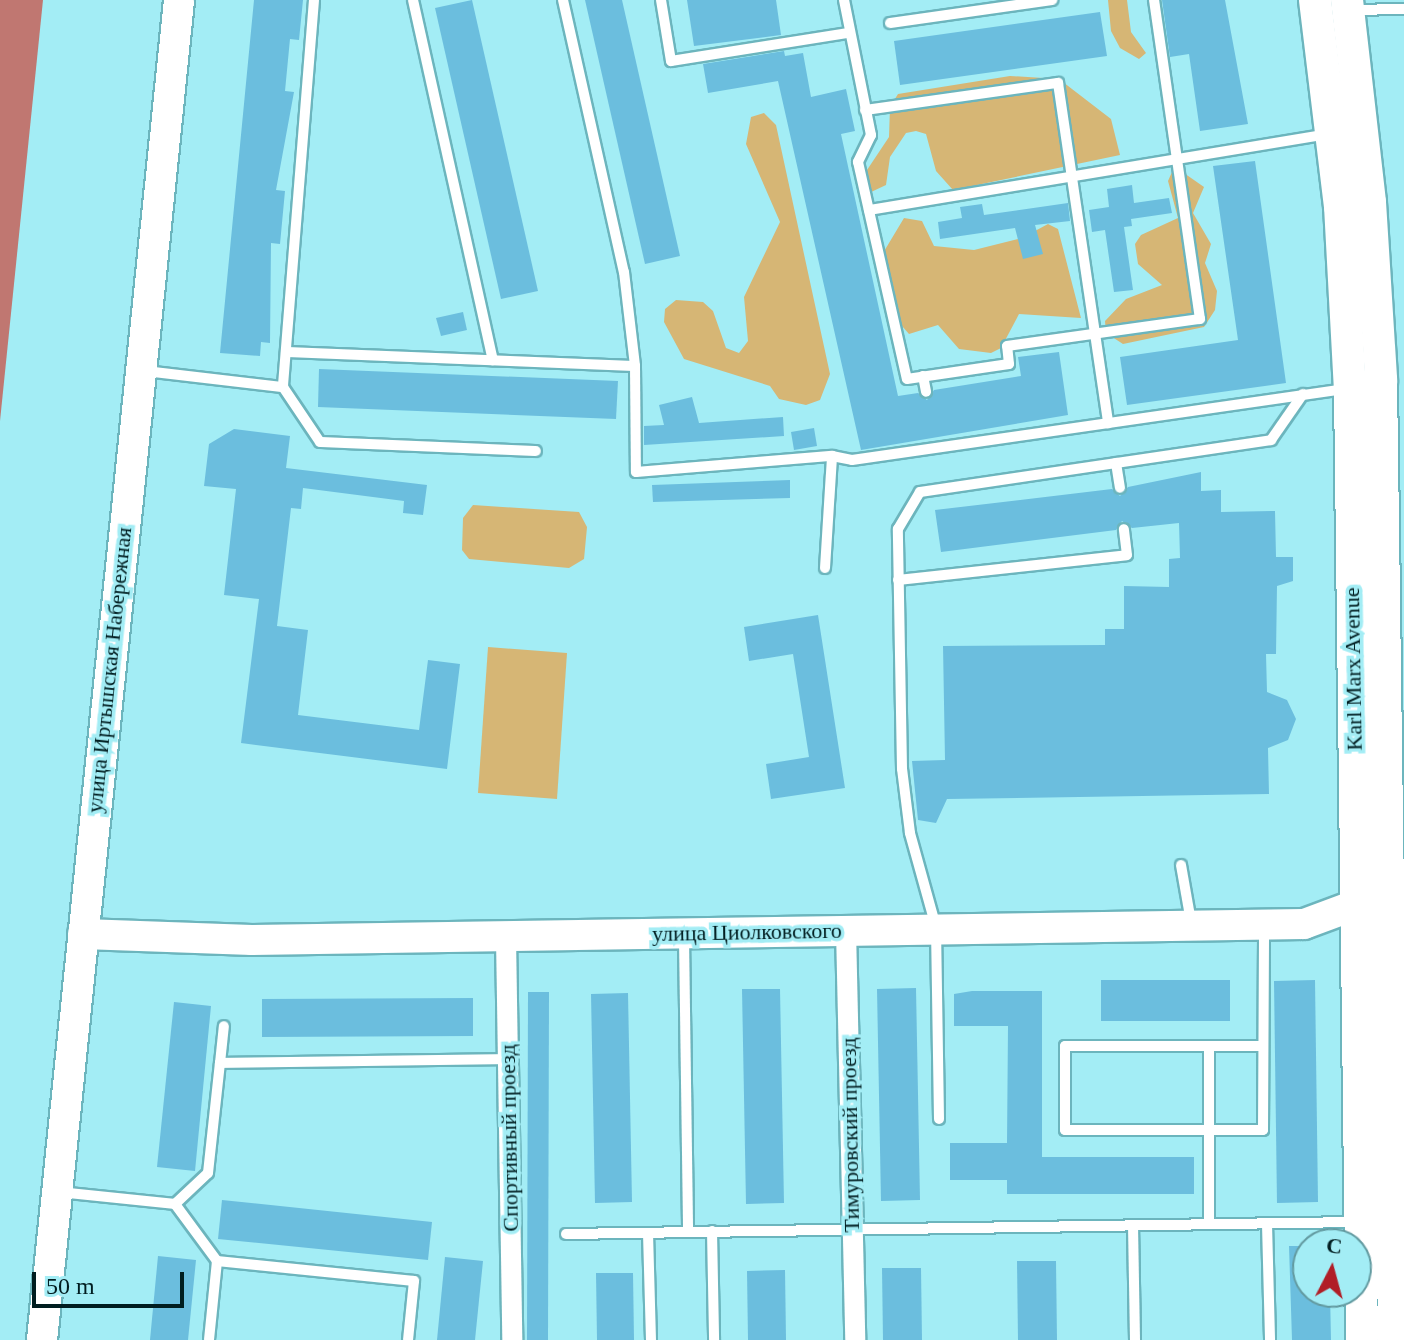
<!DOCTYPE html>
<meta charset="utf-8">
<style>
body{margin:0}
#map{position:relative;width:1404px;height:1340px;overflow:hidden;background:#a3edf5;font-family:Georgia,serif}
div>[style]{position:absolute}
[style*='--x']{left:calc(var(--x)*1px);top:calc(var(--y)*1px);width:calc(var(--w)*1px);rotate:calc(var(--a)*1deg)}
.green>*{inset:0;background:#d6b675}
.water>*{inset:0;background:#c07771}
.building>*{inset:0;background:#6bbede}
.roads{filter:drop-shadow(2px 0 #6cb5bd) drop-shadow(-2px 0 #6cb5bd) drop-shadow(0 2px #6cb5bd) drop-shadow(0 -2px #6cb5bd)}
.service>*{height:10px;margin:-5px;padding:0 5px;transform-origin:5px;border-radius:5px;background:#fff}
.minor>*{height:20px;margin:-10px;padding:0 10px;transform-origin:10px;border-radius:10px;background:#fff}
.secondary>*{height:30px;margin:-15px;padding:0 15px;transform-origin:15px;border-radius:15px;background:#fff}
.primary>*{height:32px;margin:-16px;padding:0 16px;transform-origin:16px;border-radius:16px;background:#fff}
span{translate:-50% -50%;white-space:nowrap;text-align:center;line-height:1.15;-webkit-text-stroke:7px #a3edf5;paint-order:stroke}
.street-label{font-size:22px;color:#001d20}
.north{position:absolute;left:1292px;top:1228px;width:80px;height:80px;box-sizing:border-box;background:#a3edf5;border:2px solid #629aa0;border-radius:50%;rotate:6deg;font-size:22px;font-weight:700;line-height:32px;text-align:center;color:#001d20}
.north::after{content:'';display:block;margin:auto;width:28px;height:36px;background:#b01e27;clip-path:polygon(50% 0,100% 100%,50% 72%,0 100%)}
.scale{position:absolute;left:32px;top:1272px;width:152px;height:36px;box-sizing:border-box;border:4px solid #001d20;border-top:0;padding-left:10px;font-size:24px;line-height:28px;white-space:nowrap;color:#001d20;-webkit-text-stroke:6px #a3edf5;paint-order:stroke}
</style>
<div id="map">
<div class="green">
<i style="clip-path:polygon(1108px 0,1127px 0,1131px 32px,1146px 53px,1139px 59px,1120px 48px,1111px 31px)"></i>
<i style="clip-path:polygon(1010px 76px,1059px 79px,1111px 119px,1120px 155px,953px 190px,936px 171px,926px 134px,916px 131px,906px 133px,890px 157px,886px 185px,869px 193px,865px 173px,889px 137px,890px 107px,898px 94px)"></i>
<i style="clip-path:polygon(764px 113px,776px 125px,830px 374px,820px 400px,806px 405px,779px 399px,770px 386px,684px 359px,664px 322px,665px 309px,676px 300px,703px 302px,713px 311px,726px 348px,739px 353px,748px 341px,744px 297px,780px 222px,746px 144px,751px 117px)"></i>
<i style="clip-path:polygon(1181px 171px,1204px 187px,1193px 213px,1211px 244px,1205px 263px,1217px 291px,1215px 310px,1204px 327px,1123px 344px,1106px 333px,1105px 321px,1126px 299px,1162px 285px,1138px 264px,1135px 244px,1141px 235px,1178px 218px,1168px 181px,1172px 172px)"></i>
<i style="clip-path:polygon(904px 218px,922px 221px,934px 246px,974px 250px,1022px 238px,1048px 224px,1058px 229px,1081px 318px,1019px 314px,1001px 348px,991px 353px,959px 349px,938px 325px,909px 334px,895px 318px,883px 253px)"></i>
<i style="clip-path:polygon(473px 505px,579px 512px,587px 527px,584px 559px,569px 568px,469px 559px,462px 550px,463px 518px)"></i>
<i style="clip-path:polygon(488px 647px,567px 653px,557px 799px,478px 793px)"></i>
</div>
<div class="water">
<i style="clip-path:polygon(0 0,43px 0,0 421px)"></i>
</div>
<div class="building">
<i style="clip-path:polygon(254px 0,303px 0,299px 40px,290px 39px,285px 91px,294px 92px,276px 190px,285px 191px,280px 244px,271px 243px,270px 343px,261px 342px,260px 356px,220px 353px)"></i>
<i style="clip-path:polygon(472px 0,538px 291px,501px 299px,435px 8px)"></i>
<i style="clip-path:polygon(585px 0,622px 0,680px 256px,645px 264px)"></i>
<i style="clip-path:polygon(687px 0,776px 0,781px 35px,694px 46px)"></i>
<i style="clip-path:polygon(1162px 0,1225px 0,1248px 124px,1200px 131px,1189px 54px,1170px 57px)"></i>
<i style="clip-path:polygon(1100px 12px,1107px 56px,900px 85px,894px 41px)"></i>
<i style="clip-path:polygon(784px 51px,785px 56px,803px 53px,811px 97px,846px 89px,855px 131px,841px 134px,898px 396px,918px 393px,927px 400px,934px 390px,1021px 376px,1018px 357px,1059px 352px,1068px 415px,861px 450px,778px 81px,708px 93px,703px 64px)"></i>
<i style="clip-path:polygon(1255px 161px,1286px 383px,1127px 405px,1120px 357px,1238px 340px,1213px 166px)"></i>
<i style="clip-path:polygon(1132px 185px,1134px 203px,1169px 198px,1172px 213px,1131px 219px,1132px 226px,1124px 227px,1133px 290px,1114px 292px,1105px 230px,1092px 232px,1089px 210px,1109px 207px,1107px 189px)"></i>
<i style="clip-path:polygon(1068px 203px,1070px 221px,1035px 225px,1043px 254px,1023px 259px,1015px 228px,940px 239px,938px 222px,962px 218px,960px 207px,982px 204px,984px 215px)"></i>
<i style="clip-path:polygon(463px 312px,467px 330px,441px 336px,436px 318px)"></i>
<i style="clip-path:polygon(319px 369px,618px 381px,616px 419px,318px 407px)"></i>
<i style="clip-path:polygon(692px 397px,699px 423px,783px 417px,784px 436px,644px 445px,644px 426px,664px 425px,659px 405px)"></i>
<i style="clip-path:polygon(814px 428px,817px 446px,794px 450px,791px 432px)"></i>
<i style="clip-path:polygon(234px 429px,290px 436px,286px 468px,427px 485px,423px 515px,403px 513px,404px 501px,303px 488px,301px 509px,291px 508px,277px 626px,308px 630px,298px 715px,419px 730px,428px 660px,460px 664px,447px 769px,241px 743px,259px 599px,224px 595px,236px 489px,204px 486px,209px 444px)"></i>
<i style="clip-path:polygon(1201px 472px,1201px 491px,1221px 490px,1221px 512px,1275px 511px,1276px 557px,1293px 557px,1293px 581px,1277px 586px,1276px 654px,1266px 654px,1267px 692px,1287px 700px,1296px 719px,1288px 740px,1268px 748px,1269px 794px,947px 799px,936px 823px,918px 820px,912px 761px,945px 760px,943px 646px,1105px 645px,1105px 629px,1124px 629px,1124px 586px,1169px 587px,1169px 559px,1180px 558px,1179px 523px,1132px 528px,1122px 521px,1116px 530px,941px 552px,935px 510px,1112px 489px,1120px 496px,1128px 487px)"></i>
<i style="clip-path:polygon(790px 480px,790px 498px,653px 502px,652px 485px)"></i>
<i style="clip-path:polygon(818px 615px,845px 788px,771px 799px,766px 764px,809px 757px,793px 654px,749px 661px,744px 627px)"></i>
<i style="clip-path:polygon(1101px 980px,1230px 980px,1230px 1021px,1101px 1021px)"></i>
<i style="clip-path:polygon(1315px 980px,1318px 1202px,1277px 1203px,1274px 981px)"></i>
<i style="clip-path:polygon(916px 988px,920px 1200px,881px 1201px,877px 989px)"></i>
<i style="clip-path:polygon(742px 989px,780px 989px,784px 1203px,746px 1204px)"></i>
<i style="clip-path:polygon(972px 991px,1042px 991px,1042px 1157px,1194px 1157px,1194px 1194px,1007px 1194px,1007px 1180px,950px 1180px,950px 1143px,1007px 1143px,1008px 1026px,954px 1026px,954px 994px)"></i>
<i style="clip-path:polygon(528px 992px,549px 992px,548px 1340px,527px 1340px)"></i>
<i style="clip-path:polygon(628px 993px,632px 1202px,595px 1203px,591px 994px)"></i>
<i style="clip-path:polygon(473px 998px,473px 1036px,262px 1037px,262px 999px)"></i>
<i style="clip-path:polygon(174px 1002px,211px 1006px,195px 1171px,157px 1167px)"></i>
<i style="clip-path:polygon(222px 1200px,432px 1222px,428px 1260px,218px 1239px)"></i>
<i style="clip-path:polygon(1289px 1246px,1308px 1246px,1308px 1292px,1330px 1292px,1331px 1340px,1292px 1340px)"></i>
<i style="clip-path:polygon(158px 1256px,196px 1260px,188px 1340px,150px 1340px)"></i>
<i style="clip-path:polygon(445px 1257px,483px 1261px,475px 1340px,437px 1340px)"></i>
<i style="clip-path:polygon(1017px 1261px,1056px 1261px,1057px 1340px,1018px 1340px)"></i>
<i style="clip-path:polygon(882px 1268px,921px 1268px,922px 1340px,883px 1340px)"></i>
<i style="clip-path:polygon(785px 1270px,786px 1340px,748px 1340px,747px 1271px)"></i>
<i style="clip-path:polygon(596px 1273px,633px 1273px,634px 1340px,597px 1340px)"></i>
</div>
<div class="roads">
<div class="service">
<i style="--x:314;--y:0;--w:388;--a:94.6"></i>
<i style="--x:283;--y:387;--w:66;--a:56.1"></i>
<i style="--x:320;--y:442;--w:216;--a:2.4"></i>
<i style="--x:413;--y:0;--w:369;--a:77.5"></i>
<i style="--x:563;--y:0;--w:279;--a:77.4"></i>
<i style="--x:624;--y:272;--w:95;--a:83.3"></i>
<i style="--x:661;--y:0;--w:62;--a:80.7"></i>
<i style="--x:671;--y:61;--w:178;--a:-9"></i>
<i style="--x:844;--y:0;--w:138;--a:78.7"></i>
<i style="--x:871;--y:135;--w:30;--a:116"></i>
<i style="--x:858;--y:162;--w:222;--a:77.3"></i>
<i style="--x:907;--y:379;--w:103;--a:-8.4"></i>
<i style="--x:1009;--y:364;--w:18;--a:-96"></i>
<i style="--x:1007;--y:346;--w:195;--a:-8"></i>
<i style="--x:1200;--y:319;--w:322;--a:-98.2"></i>
<i style="--x:1351;--y:10;--w:53;--a:-1.1"></i>
<i style="--x:890;--y:23;--w:164;--a:-8.1"></i>
<i style="--x:865;--y:110;--w:195;--a:-8"></i>
<i style="--x:1058;--y:83;--w:344;--a:81.6"></i>
<i style="--x:869;--y:210;--w:466;--a:-9.4"></i>
<i style="--x:286;--y:352;--w:349;--a:2.3"></i>
<i style="--x:635;--y:366;--w:106;--a:89.5"></i>
<i style="--x:636;--y:472;--w:197;--a:-4.7"></i>
<i style="--x:832;--y:456;--w:20;--a:11"></i>
<i style="--x:852;--y:460;--w:497;--a:-8.2"></i>
<i style="--x:146;--y:371;--w:138;--a:6.7"></i>
<i style="--x:923;--y:376;--w:16;--a:79"></i>
<i style="--x:1116;--y:463;--w:25;--a:81"></i>
<i style="--x:825;--y:568;--w:112;--a:-86.4"></i>
<i style="--x:898;--y:580;--w:230;--a:-6.2"></i>
<i style="--x:1127;--y:555;--w:26;--a:-97"></i>
<i style="--x:1181;--y:865;--w:58;--a:80"></i>
<i style="--x:684;--y:938;--w:294;--a:89.2"></i>
<i style="--x:1263;--y:1046;--w:198;--a:180"></i>
<i style="--x:1065;--y:1046;--w:84;--a:90"></i>
<i style="--x:1065;--y:1130;--w:198;--a:0"></i>
<i style="--x:1263;--y:1130;--w:202;--a:-89.7"></i>
<i style="--x:220;--y:1063;--w:37;--a:-84"></i>
<i style="--x:939;--y:1119;--w:192;--a:-90.9"></i>
<i style="--x:936;--y:927;--w:98;--a:-105.5"></i>
<i style="--x:910;--y:833;--w:64;--a:-97.1"></i>
<i style="--x:902;--y:769;--w:240;--a:-91"></i>
<i style="--x:898;--y:529;--w:43;--a:-59.3"></i>
<i style="--x:920;--y:492;--w:355;--a:-8.4"></i>
<i style="--x:1271;--y:440;--w:56;--a:-55.2"></i>
<i style="--x:59;--y:1192;--w:117;--a:5.9"></i>
<i style="--x:175;--y:1204;--w:71;--a:53.6"></i>
<i style="--x:217;--y:1261;--w:79;--a:95.8"></i>
<i style="--x:175;--y:1204;--w:45;--a:-43.2"></i>
<i style="--x:208;--y:1173;--w:111;--a:-83.8"></i>
<i style="--x:220;--y:1063;--w:288;--a:-0.8"></i>
<i style="--x:1209;--y:1224;--w:178;--a:-90"></i>
<i style="--x:1267;--y:1224;--w:116;--a:88.5"></i>
<i style="--x:1133;--y:1225;--w:115;--a:89"></i>
<i style="--x:712;--y:1231;--w:109;--a:88.9"></i>
<i style="--x:648;--y:1233;--w:107;--a:88.4"></i>
<i style="--x:566;--y:1234;--w:789;--a:-0.87"></i>
<i style="--x:217;--y:1261;--w:198;--a:5.8"></i>
<i style="--x:414;--y:1281;--w:59;--a:95.8"></i>
</div>
<div class="minor">
<i style="--x:846;--y:930;--w:410;--a:88.7"></i>
<i style="--x:506;--y:937;--w:403;--a:89.1"></i>
</div>
<div class="secondary">
<i style="--x:83;--y:934;--w:169;--a:2"></i>
<i style="--x:252;--y:940;--w:1052;--a:-0.87"></i>
<i style="--x:1304;--y:924;--w:107;--a:-20.3"></i>
<i style="--x:42;--y:1340;--w:1347;--a:-84.16"></i>
</div>
<div class="primary">
<i style="--x:1315;--y:0;--w:208;--a:83.1"></i>
<i style="--x:1340;--y:206;--w:183;--a:86.9"></i>
<i style="--x:1350;--y:389;--w:951;--a:89.28"></i>
<i style="--x:1347;--y:0;--w:204;--a:83.5"></i>
<i style="--x:1370;--y:203;--w:177;--a:86.4"></i>
<i style="--x:1381;--y:380;--w:960;--a:89.22"></i>
</div>
</div>
<div class="street-label">
<span style="left:1353px;top:669px;rotate:-91deg">Karl Marx Avenue</span>
<span style="left:109px;top:670px;rotate:-84deg">улица Иртышская Набережная</span>
<span style="left:747px;top:932px;rotate:-1deg">улица Циолковского</span>
<span style="left:850px;top:1135px;rotate:-91deg">Тимуровский проезд</span>
<span style="left:509px;top:1138px;rotate:-91deg">Спортивный проезд</span>
</div>
<div class="north">С</div>
<div class="scale">50 m</div>
</div>
